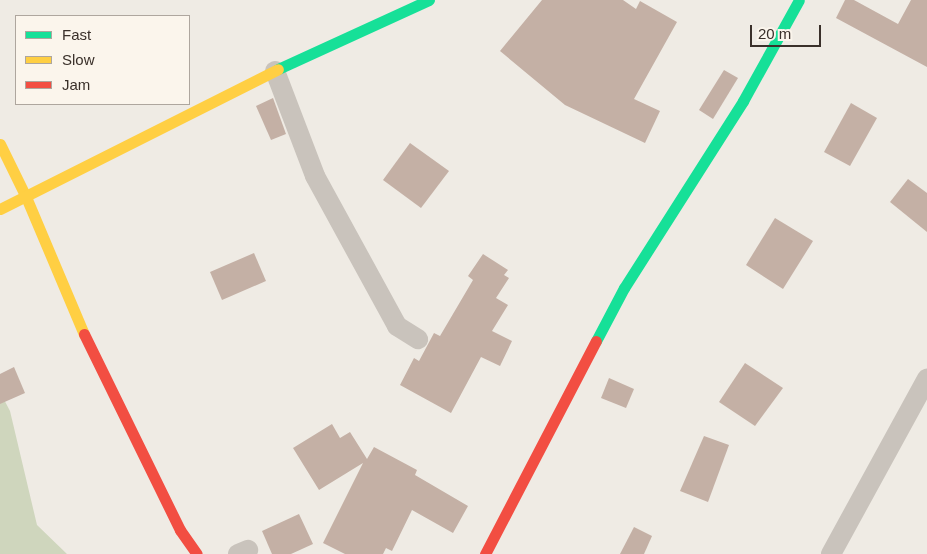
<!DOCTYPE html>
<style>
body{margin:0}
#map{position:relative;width:927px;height:554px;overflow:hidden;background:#efebe4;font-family:Helvetica,sans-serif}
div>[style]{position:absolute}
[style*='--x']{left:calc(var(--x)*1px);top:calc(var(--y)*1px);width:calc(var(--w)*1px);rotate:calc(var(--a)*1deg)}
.green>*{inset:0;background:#cfd6bd}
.building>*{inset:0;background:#c4b0a5}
.street>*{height:20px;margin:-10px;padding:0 10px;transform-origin:10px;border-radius:10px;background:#c9c3bc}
.fast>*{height:11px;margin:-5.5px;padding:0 5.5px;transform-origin:5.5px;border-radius:5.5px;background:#16e098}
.slow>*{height:11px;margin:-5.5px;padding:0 5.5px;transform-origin:5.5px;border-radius:5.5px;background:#ffcf43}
.jam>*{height:11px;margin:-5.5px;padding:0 5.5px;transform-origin:5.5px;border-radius:5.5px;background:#f24e42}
span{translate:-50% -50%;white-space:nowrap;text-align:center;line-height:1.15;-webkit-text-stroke:5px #fbf5ec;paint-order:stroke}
.legend{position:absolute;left:15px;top:15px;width:175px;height:90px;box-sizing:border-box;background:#fbf5ec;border:1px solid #aea69e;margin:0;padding:6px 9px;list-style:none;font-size:15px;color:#3a302a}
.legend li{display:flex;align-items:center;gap:10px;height:25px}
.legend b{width:25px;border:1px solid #aea69e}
.scale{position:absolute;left:750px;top:25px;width:71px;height:22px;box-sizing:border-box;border:2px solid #3a302a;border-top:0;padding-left:6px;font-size:15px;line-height:18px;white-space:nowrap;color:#3a302a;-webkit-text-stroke:4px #fbf5ec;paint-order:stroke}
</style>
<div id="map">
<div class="green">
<i style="clip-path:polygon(0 392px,10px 411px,37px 525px,67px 554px,0 554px)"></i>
</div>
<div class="building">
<i style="clip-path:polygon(542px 0,623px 0,636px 9px,640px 1px,677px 22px,634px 99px,660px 111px,645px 143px,565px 105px,500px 51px)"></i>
<i style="clip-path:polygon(845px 0,854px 0,898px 24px,911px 0,927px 0,927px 67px,836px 18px)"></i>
<i style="clip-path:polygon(724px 70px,738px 78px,713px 119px,699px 110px)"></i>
<i style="clip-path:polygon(273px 98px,286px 134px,271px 140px,256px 106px)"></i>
<i style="clip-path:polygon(851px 103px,877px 118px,850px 166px,824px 152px)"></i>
<i style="clip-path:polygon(410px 143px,449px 171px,421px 208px,383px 180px)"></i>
<i style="clip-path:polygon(908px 179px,927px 193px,927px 232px,890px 202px)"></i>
<i style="clip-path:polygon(775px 218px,813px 241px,783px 289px,746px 265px)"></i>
<i style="clip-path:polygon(254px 253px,266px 281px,222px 300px,210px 272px)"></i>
<i style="clip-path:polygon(483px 254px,508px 270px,504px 275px,509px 278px,496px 298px,508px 305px,492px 331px,512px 341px,500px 366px,481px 357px,451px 413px,400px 385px,414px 358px,419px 361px,434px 333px,440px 336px,473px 280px,468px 276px)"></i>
<i style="clip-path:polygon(745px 363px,783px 388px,755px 426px,719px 402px)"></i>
<i style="clip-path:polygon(14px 367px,25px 393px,0 404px,0 374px)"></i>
<i style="clip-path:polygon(609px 378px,634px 389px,626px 408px,601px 398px)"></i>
<i style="clip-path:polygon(332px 424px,340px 438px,350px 432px,367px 459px,374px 447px,417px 470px,415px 475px,468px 506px,453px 533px,412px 510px,392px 551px,386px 548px,383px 554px,345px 554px,323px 543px,363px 463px,319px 490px,293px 448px)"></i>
<i style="clip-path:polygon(704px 436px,729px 445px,708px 502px,680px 491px)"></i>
<i style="clip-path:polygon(299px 514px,313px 544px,291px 554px,272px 554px,262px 531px)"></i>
<i style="clip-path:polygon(634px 527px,652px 536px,644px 554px,620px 554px)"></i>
</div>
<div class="street">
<i style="--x:275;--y:71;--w:112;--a:69.1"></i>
<i style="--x:315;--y:176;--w:171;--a:61.3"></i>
<i style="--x:397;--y:326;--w:25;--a:32"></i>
<i style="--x:238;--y:554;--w:11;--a:-22"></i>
<i style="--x:831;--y:554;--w:200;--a:-61.3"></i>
</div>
<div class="fast">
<i style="--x:278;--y:69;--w:166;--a:-24.6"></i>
<i style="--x:596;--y:341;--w:60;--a:-62.2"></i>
<i style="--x:624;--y:288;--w:222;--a:-57.5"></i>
<i style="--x:743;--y:101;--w:115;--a:-61"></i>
</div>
<div class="slow">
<i style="--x:0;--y:144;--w:59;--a:63.9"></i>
<i style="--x:26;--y:197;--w:149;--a:67.1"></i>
<i style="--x:0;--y:209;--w:311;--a:-26.7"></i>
</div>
<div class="jam">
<i style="--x:84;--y:334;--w:218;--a:63.9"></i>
<i style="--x:180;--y:530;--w:29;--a:55"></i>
<i style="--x:485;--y:554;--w:240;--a:-62.5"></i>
</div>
<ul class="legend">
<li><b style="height:6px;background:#16e098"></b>Fast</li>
<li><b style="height:6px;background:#ffcf43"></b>Slow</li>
<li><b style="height:6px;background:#f24e42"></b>Jam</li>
</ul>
<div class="scale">20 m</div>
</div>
